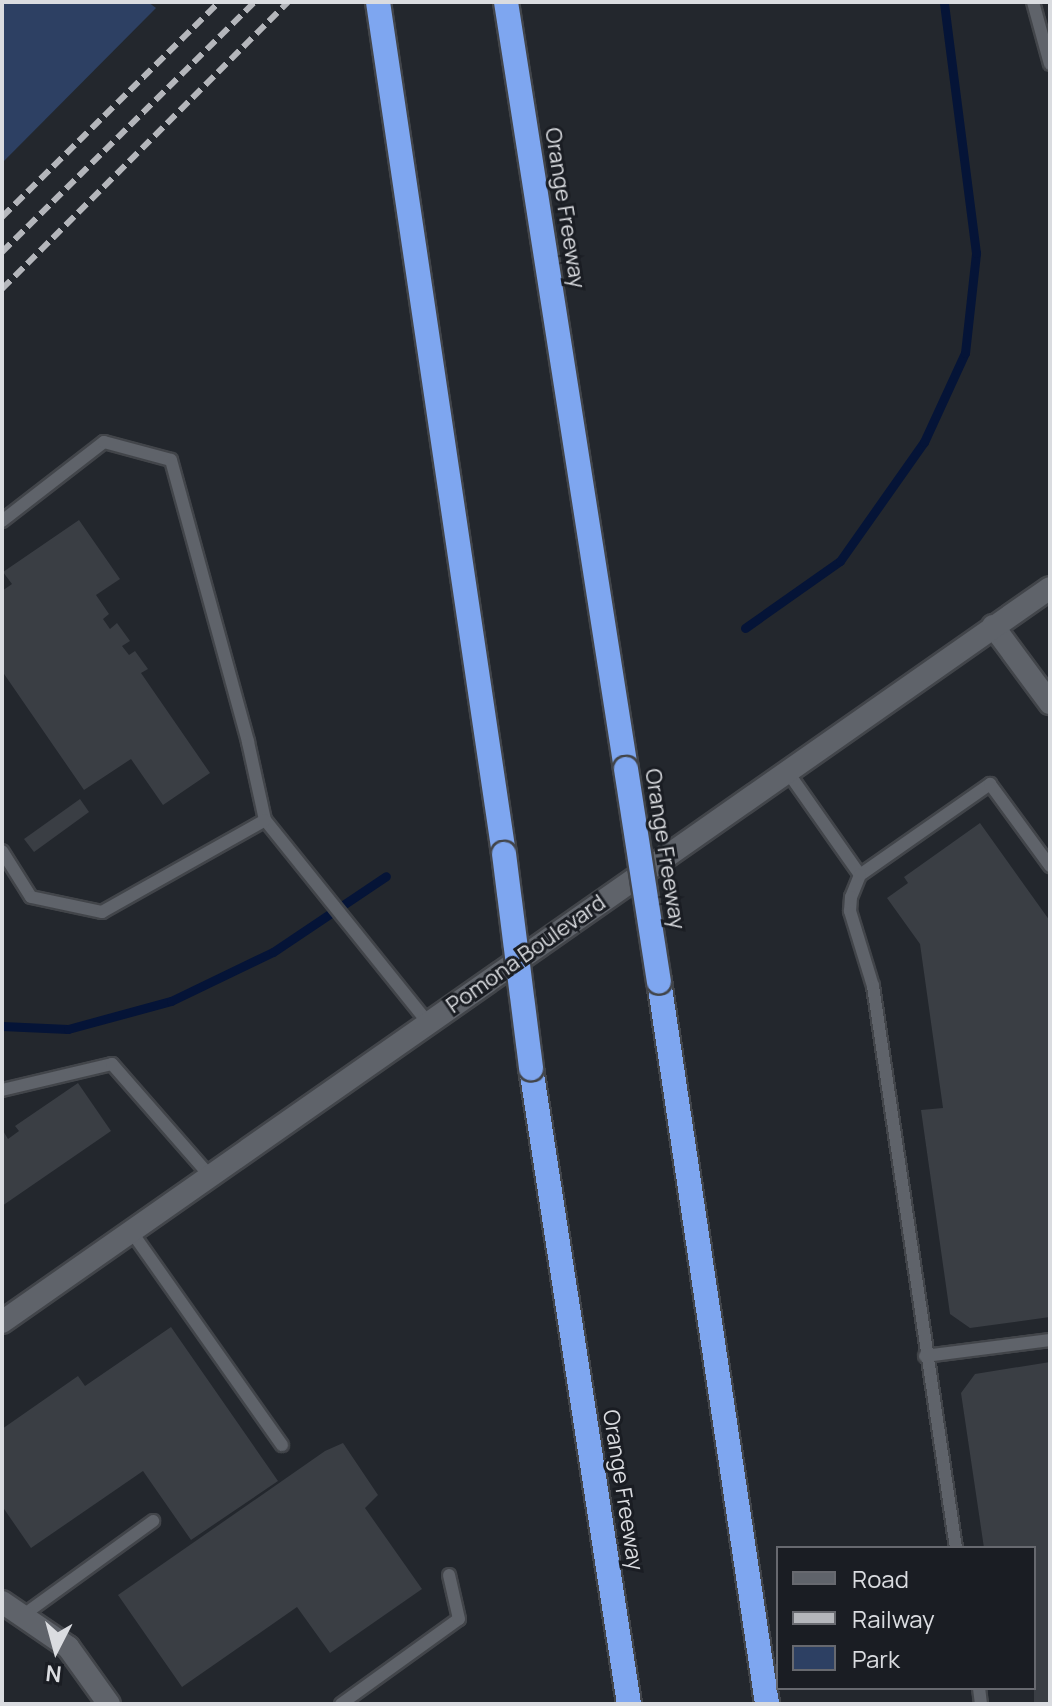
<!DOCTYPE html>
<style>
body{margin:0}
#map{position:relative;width:1052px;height:1706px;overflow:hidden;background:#23272d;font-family:Manrope,sans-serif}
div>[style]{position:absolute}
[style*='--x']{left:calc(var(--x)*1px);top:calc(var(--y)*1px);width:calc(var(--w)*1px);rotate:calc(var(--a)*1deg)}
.green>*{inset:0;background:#2d4063}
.stream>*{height:9px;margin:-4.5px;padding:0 4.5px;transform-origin:4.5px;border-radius:4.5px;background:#051437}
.building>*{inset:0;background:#3a3e44}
.roads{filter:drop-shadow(2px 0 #42454a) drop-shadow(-2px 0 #42454a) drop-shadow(0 2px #42454a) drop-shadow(0 -2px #42454a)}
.service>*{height:12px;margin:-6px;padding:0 6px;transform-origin:6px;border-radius:6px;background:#5f636a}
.minor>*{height:22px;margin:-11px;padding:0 11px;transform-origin:11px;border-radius:11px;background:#5f636a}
.tertiary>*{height:22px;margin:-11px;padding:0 11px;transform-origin:11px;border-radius:11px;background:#5f636a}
.motorway>*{height:24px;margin:-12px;padding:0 12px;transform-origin:12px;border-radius:12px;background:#7ea6f0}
.rail>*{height:6px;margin-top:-3px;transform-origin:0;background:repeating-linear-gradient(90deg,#b4b6bb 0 12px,transparent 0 18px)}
.bridges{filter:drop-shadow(2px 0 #42454a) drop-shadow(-2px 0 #42454a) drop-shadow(0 2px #42454a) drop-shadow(0 -2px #42454a)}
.motorway-bridge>*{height:24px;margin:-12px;padding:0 12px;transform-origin:12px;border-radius:12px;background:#7ea6f0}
span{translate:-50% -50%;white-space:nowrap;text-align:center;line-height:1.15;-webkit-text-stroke:6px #1a1d23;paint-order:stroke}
.street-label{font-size:22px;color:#dadce0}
.frame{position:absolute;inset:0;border:4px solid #dadce0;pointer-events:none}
.legend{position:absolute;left:776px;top:1546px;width:260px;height:144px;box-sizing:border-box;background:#1a1d23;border:2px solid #67696f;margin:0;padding:10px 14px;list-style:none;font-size:24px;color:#dadce0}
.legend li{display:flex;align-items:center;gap:16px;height:40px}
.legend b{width:40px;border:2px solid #67696f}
.north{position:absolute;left:16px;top:1610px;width:80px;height:80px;-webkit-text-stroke:6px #1a1d23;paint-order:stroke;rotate:186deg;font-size:22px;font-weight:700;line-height:32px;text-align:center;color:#dadce0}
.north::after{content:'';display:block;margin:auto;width:28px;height:36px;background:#dadce0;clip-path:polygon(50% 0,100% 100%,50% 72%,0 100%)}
</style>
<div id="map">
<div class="green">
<i style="clip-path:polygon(2px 2px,148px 2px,156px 8px,2px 163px)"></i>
</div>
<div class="stream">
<i style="--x:745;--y:628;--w:116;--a:-35.2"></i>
<i style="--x:840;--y:561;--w:146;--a:-54.8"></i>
<i style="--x:924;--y:442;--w:98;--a:-65.3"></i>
<i style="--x:965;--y:353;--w:101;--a:-83.7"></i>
<i style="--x:976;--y:253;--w:253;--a:-97.3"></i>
<i style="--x:2;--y:1026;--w:66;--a:2.6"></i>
<i style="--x:68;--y:1029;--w:107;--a:-15.2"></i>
<i style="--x:171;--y:1001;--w:113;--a:-25.7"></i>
<i style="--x:273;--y:952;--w:136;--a:-33.9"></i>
</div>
<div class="building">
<i style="clip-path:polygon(79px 520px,120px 579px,96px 595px,109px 614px,103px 619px,110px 629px,117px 623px,130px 641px,122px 646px,129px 655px,135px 651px,148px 669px,141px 673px,210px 773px,163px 805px,131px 759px,84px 790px,2px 671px,2px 591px,12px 584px,3px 572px)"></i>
<i style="clip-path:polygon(80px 799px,89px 812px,34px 852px,24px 839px)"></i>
<i style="clip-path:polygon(980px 823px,1050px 921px,1050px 1317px,970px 1328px,950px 1314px,921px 1110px,943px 1108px,920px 944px,887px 898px,908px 883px,904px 877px)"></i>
<i style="clip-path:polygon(78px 1083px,111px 1131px,2px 1206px,2px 1129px,8px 1139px,19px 1131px,15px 1126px)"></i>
<i style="clip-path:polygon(171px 1327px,278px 1481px,191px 1540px,143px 1471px,31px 1548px,2px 1506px,2px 1429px,78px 1376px,85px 1386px)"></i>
<i style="clip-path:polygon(1050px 1362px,1050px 1704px,1034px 1704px,1034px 1548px,984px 1548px,961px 1393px,975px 1374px)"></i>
<i style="clip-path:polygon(343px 1443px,378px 1495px,365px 1508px,422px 1589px,330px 1653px,297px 1607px,182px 1687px,118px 1595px,325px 1451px)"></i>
</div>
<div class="roads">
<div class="service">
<i style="--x:1033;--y:2;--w:64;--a:74.7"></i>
<i style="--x:2;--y:521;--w:129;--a:-37.8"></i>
<i style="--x:104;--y:442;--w:69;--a:15"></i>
<i style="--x:171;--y:460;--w:292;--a:74.7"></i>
<i style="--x:248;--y:742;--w:80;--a:77.7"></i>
<i style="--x:265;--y:820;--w:260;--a:51.2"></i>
<i style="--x:787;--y:771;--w:127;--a:54.9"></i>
<i style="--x:860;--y:875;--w:159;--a:-35"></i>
<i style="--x:990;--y:784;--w:102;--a:53.8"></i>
<i style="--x:2;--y:851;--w:54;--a:57.8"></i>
<i style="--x:31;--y:897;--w:73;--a:11.9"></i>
<i style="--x:102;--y:912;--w:187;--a:-29.4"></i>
<i style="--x:860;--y:875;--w:24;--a:112"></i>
<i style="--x:851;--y:897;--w:14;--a:94"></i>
<i style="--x:850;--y:911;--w:78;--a:73"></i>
<i style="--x:873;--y:986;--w:568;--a:81.6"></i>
<i style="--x:2;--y:1090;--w:113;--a:-13.3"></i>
<i style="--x:112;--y:1064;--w:149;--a:48.8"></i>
<i style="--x:131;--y:1231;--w:262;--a:54.8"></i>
<i style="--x:925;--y:1356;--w:126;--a:-7.3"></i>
<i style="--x:22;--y:1616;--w:162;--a:-35.9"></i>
<i style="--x:979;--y:1688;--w:16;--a:83"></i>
<i style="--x:341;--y:1704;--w:145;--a:-35.8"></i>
<i style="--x:459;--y:1619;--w:45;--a:-102.8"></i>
</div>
<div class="minor">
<i style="--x:993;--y:626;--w:96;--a:53.5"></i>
<i style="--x:2;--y:1602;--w:80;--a:34.3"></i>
<i style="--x:68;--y:1647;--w:70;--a:54.3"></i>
</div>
<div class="tertiary">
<i style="--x:2;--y:1322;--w:1279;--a:-35.01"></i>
</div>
<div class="motorway">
<i style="--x:378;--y:2;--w:861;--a:81.59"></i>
<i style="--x:506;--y:2;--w:776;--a:81.11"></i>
<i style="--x:659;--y:981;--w:731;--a:81.5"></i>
<i style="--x:531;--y:1068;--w:644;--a:81.24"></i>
</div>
</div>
<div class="rail">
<i style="--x:2;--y:217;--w:305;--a:-44.7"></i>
<i style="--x:2;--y:252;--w:356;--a:-44.7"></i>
<i style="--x:2;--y:289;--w:405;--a:-45.1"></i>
</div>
<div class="bridges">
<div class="motorway-bridge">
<i style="--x:626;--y:769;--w:215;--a:81.2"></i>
<i style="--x:504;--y:854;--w:216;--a:82.8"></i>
</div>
</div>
<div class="street-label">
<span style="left:565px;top:208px;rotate:81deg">Orange Freeway</span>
<span style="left:665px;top:849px;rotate:81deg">Orange Freeway</span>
<span style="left:526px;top:954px;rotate:-35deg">Pomona Boulevard</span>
<span style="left:623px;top:1490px;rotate:81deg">Orange Freeway</span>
</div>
<div class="frame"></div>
<ul class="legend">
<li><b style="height:10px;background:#5f636a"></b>Road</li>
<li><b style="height:10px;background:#b4b6bb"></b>Railway</li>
<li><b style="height:22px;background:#2d4063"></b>Park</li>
</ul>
<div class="north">N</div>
</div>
